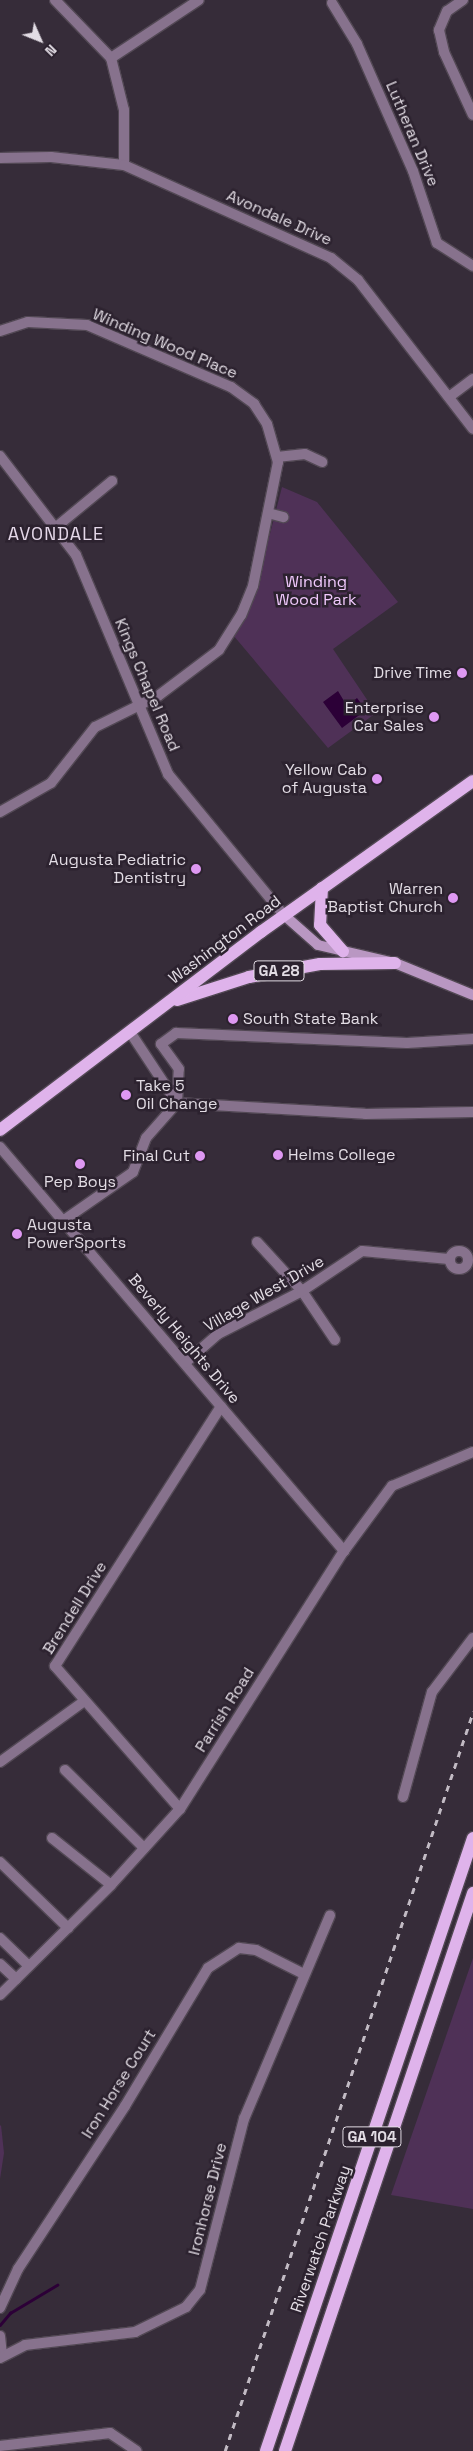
<!DOCTYPE html>
<style>
body{margin:0}
#map{position:relative;width:473px;height:2451px;overflow:hidden;background:#362c39;font-family:"Space Grotesk",sans-serif}
div>[style]{position:absolute}
[style*='--x']{left:calc(var(--x)*1px);top:calc(var(--y)*1px);width:calc(var(--w)*1px);rotate:calc(var(--a)*1deg)}
.green>*{inset:0;background:#4f3157}
.water>*{inset:0;background:#2c0037}
.stream>*{height:2.5px;margin:-1.25px;padding:0 1.25px;transform-origin:1.25px;border-radius:1.25px;background:#2c0037}
.roads{filter:drop-shadow(1px 0 #524854) drop-shadow(-1px 0 #524854) drop-shadow(0 1px #524854) drop-shadow(0 -1px #524854)}
.minor>*{height:10px;margin:-5px;padding:0 5px;transform-origin:5px;border-radius:5px;background:#87728d}
.minor>.ring{margin:-5px;padding:0;box-sizing:content-box;background:none;border:10px solid #87728d;border-radius:50%}
.secondary>*{height:10px;margin:-5px;padding:0 5px;transform-origin:5px;border-radius:5px;background:#b997c2}
.primary>*{height:12px;margin:-6px;padding:0 6px;transform-origin:6px;border-radius:6px;background:#dfb3eb}
.rail>*{height:2.5px;margin-top:-1.25px;transform-origin:0;background:repeating-linear-gradient(90deg,#c2bbc4 0 6px,transparent 0 12px)}
.dots>*{width:14px;height:14px;translate:-50% -50%;box-sizing:border-box;border:2px solid #2c222f;border-radius:50%}
span{translate:-50% -50%;white-space:nowrap;text-align:center;line-height:1.15;-webkit-text-stroke:5px #2c222f;paint-order:stroke}
.shield-label span{padding:1px 4px;background:#2c222f;border:1px solid;border-radius:4px;-webkit-text-stroke-width:0}
.shield-label{font-size:15px;color:#e2dce4;font-weight:700}
.street-label{font-size:16px;color:#e2dce4}
.park-label{font-size:16px;color:#f1c9fd}
.poi-label{font-size:16px;color:#e2dce4}
.right{translate:-100% -50%;text-align:right}
.left{translate:0 -50%;text-align:left}
.neighbourhood-label{font-size:18px;color:#e5d8e9;letter-spacing:1px}
.north{position:absolute;left:15px;top:15px;width:50px;height:50px;-webkit-text-stroke:4px #2c222f;paint-order:stroke;rotate:134deg;font-size:14px;font-weight:700;line-height:20px;text-align:center;color:#e2dce4}
.north::after{content:'';display:block;margin:auto;width:18px;height:22px;background:#e2dce4;clip-path:polygon(50% 0,100% 100%,50% 72%,0 100%)}
</style>
<div id="map">
<div class="green">
<i style="clip-path:polygon(282px 487px,317px 502px,398px 602px,333px 649px,376px 713px,328px 748px,233px 635px,254px 596px)"></i>
<i style="clip-path:polygon(473px 1958px,473px 2209px,391px 2195px)"></i>
<i style="clip-path:polygon(1px 2125px,4px 2153px,0 2179px,0 2126px)"></i>
</div>
<div class="water">
<i style="clip-path:polygon(338px 691px,347px 706px,357px 698px,366px 710px,342px 728px,323px 702px)"></i>
</div>
<div class="stream">
<i style="--x:0;--y:2325;--w:16;--a:-50"></i>
<i style="--x:10;--y:2313;--w:55;--a:-30.8"></i>
</div>
<div class="roads">
<div class="minor">
<i style="--x:55;--y:0;--w:81;--a:46"></i>
<i style="--x:111;--y:58;--w:54;--a:76"></i>
<i style="--x:124;--y:110;--w:55;--a:90"></i>
<i style="--x:463;--y:0;--w:19;--a:145"></i>
<i style="--x:447;--y:11;--w:21;--a:113"></i>
<i style="--x:439;--y:30;--w:23;--a:77"></i>
<i style="--x:444;--y:52;--w:69;--a:65.3"></i>
<i style="--x:332;--y:3;--w:48;--a:58.6"></i>
<i style="--x:357;--y:44;--w:139;--a:66.2"></i>
<i style="--x:413;--y:171;--w:76;--a:71.6"></i>
<i style="--x:437;--y:243;--w:43;--a:32.6"></i>
<i style="--x:111;--y:58;--w:105;--a:-33.4"></i>
<i style="--x:0;--y:158;--w:51;--a:-1.1"></i>
<i style="--x:51;--y:157;--w:73;--a:6.3"></i>
<i style="--x:124;--y:165;--w:227;--a:24.2"></i>
<i style="--x:331;--y:258;--w:35;--a:39"></i>
<i style="--x:358;--y:280;--w:188;--a:52.3"></i>
<i style="--x:0;--y:331;--w:29;--a:-18"></i>
<i style="--x:28;--y:322;--w:59;--a:2.9"></i>
<i style="--x:87;--y:325;--w:157;--a:23.3"></i>
<i style="--x:231;--y:387;--w:29;--a:36"></i>
<i style="--x:254;--y:404;--w:24;--a:57"></i>
<i style="--x:267;--y:424;--w:40;--a:74"></i>
<i style="--x:278;--y:462;--w:126;--a:101.4"></i>
<i style="--x:253;--y:586;--w:31;--a:112"></i>
<i style="--x:241;--y:615;--w:41;--a:122.2"></i>
<i style="--x:219;--y:650;--w:76;--a:143"></i>
<i style="--x:158;--y:696;--w:70;--a:153.8"></i>
<i style="--x:95;--y:727;--w:71;--a:128.2"></i>
<i style="--x:51;--y:783;--w:59;--a:150.4"></i>
<i style="--x:449;--y:397;--w:30;--a:-37"></i>
<i style="--x:0;--y:456;--w:125;--a:52.5"></i>
<i style="--x:76;--y:555;--w:238;--a:67.2"></i>
<i style="--x:168;--y:774;--w:183;--a:50.6"></i>
<i style="--x:277;--y:457;--w:28;--a:-6"></i>
<i style="--x:305;--y:454;--w:19;--a:25"></i>
<i style="--x:268;--y:513;--w:16;--a:15"></i>
<i style="--x:55;--y:528;--w:74;--a:-39.5"></i>
<i style="--x:130;--y:1032;--w:85;--a:56.5"></i>
<i style="--x:177;--y:1103;--w:188;--a:3.3"></i>
<i style="--x:365;--y:1114;--w:108;--a:-1.1"></i>
<i style="--x:0;--y:1147;--w:531;--a:49.59"></i>
<i style="--x:64;--y:1220;--w:84;--a:-34.8"></i>
<i style="--x:133;--y:1172;--w:36;--a:-69"></i>
<i style="--x:146;--y:1138;--w:47;--a:-48.5"></i>
<i style="--x:177;--y:1103;--w:34;--a:-87"></i>
<i style="--x:179;--y:1069;--w:31;--a:-126"></i>
<i style="--x:161;--y:1044;--w:19;--a:-36"></i>
<i style="--x:176;--y:1033;--w:231;--a:2.5"></i>
<i style="--x:407;--y:1043;--w:66;--a:-3.5"></i>
<i style="--x:257;--y:1242;--w:67;--a:47.4"></i>
<i style="--x:302;--y:1291;--w:59;--a:56"></i>
<i class="ring" style="left:450px;top:1251px;width:8px;height:8px"></i>
<i style="--x:185;--y:1363;--w:44;--a:-41.3"></i>
<i style="--x:218;--y:1334;--w:94;--a:-27.1"></i>
<i style="--x:302;--y:1291;--w:72;--a:-33.7"></i>
<i style="--x:362;--y:1251;--w:87;--a:5.3"></i>
<i style="--x:0;--y:1762;--w:102;--a:-35.9"></i>
<i style="--x:65;--y:1770;--w:111;--a:44.6"></i>
<i style="--x:403;--y:1797;--w:109;--a:-74.6"></i>
<i style="--x:432;--y:1692;--w:68;--a:-52.8"></i>
<i style="--x:180;--y:1809;--w:190;--a:-131.2"></i>
<i style="--x:55;--y:1666;--w:308;--a:-57.4"></i>
<i style="--x:52;--y:1838;--w:75;--a:38.5"></i>
<i style="--x:0;--y:1862;--w:95;--a:44.1"></i>
<i style="--x:0;--y:1938;--w:40;--a:44"></i>
<i style="--x:0;--y:1964;--w:22;--a:43"></i>
<i style="--x:0;--y:1995;--w:156;--a:-44.7"></i>
<i style="--x:111;--y:1885;--w:103;--a:-47.8"></i>
<i style="--x:180;--y:1809;--w:306;--a:-57.6"></i>
<i style="--x:344;--y:1551;--w:81;--a:-53.6"></i>
<i style="--x:392;--y:1486;--w:88;--a:-22.8"></i>
<i style="--x:0;--y:2308;--w:43;--a:-65.2"></i>
<i style="--x:18;--y:2269;--w:195;--a:-56.7"></i>
<i style="--x:125;--y:2106;--w:161;--a:-59"></i>
<i style="--x:208;--y:1968;--w:37;--a:-33"></i>
<i style="--x:239;--y:1948;--w:17;--a:7"></i>
<i style="--x:256;--y:1950;--w:54;--a:26.6"></i>
<i style="--x:0;--y:2336;--w:20;--a:84"></i>
<i style="--x:0;--y:2358;--w:28;--a:-27"></i>
<i style="--x:25;--y:2345;--w:111;--a:-6.7"></i>
<i style="--x:135;--y:2332;--w:57;--a:-26.1"></i>
<i style="--x:186;--y:2307;--w:22;--a:-51"></i>
<i style="--x:200;--y:2290;--w:177;--a:-75.6"></i>
<i style="--x:244;--y:2119;--w:221;--a:-67.1"></i>
<i style="--x:0;--y:2446;--w:111;--a:-6.7"></i>
<i style="--x:110;--y:2433;--w:32;--a:34"></i>
</div>
<div class="secondary">
<i style="--x:284;--y:915;--w:45;--a:41.4"></i>
<i style="--x:318;--y:945;--w:79;--a:13.2"></i>
<i style="--x:395;--y:963;--w:84;--a:22.3"></i>
</div>
<div class="primary">
<i style="--x:322;--y:888;--w:37;--a:93"></i>
<i style="--x:320;--y:925;--w:35;--a:49"></i>
<i style="--x:177;--y:1000;--w:76;--a:-17.7"></i>
<i style="--x:249;--y:977;--w:72;--a:-10.4"></i>
<i style="--x:320;--y:964;--w:75;--a:-0.8"></i>
<i style="--x:0;--y:1130;--w:328;--a:-37.2"></i>
<i style="--x:261;--y:932;--w:260;--a:-35.5"></i>
<i style="--x:266;--y:2451;--w:647;--a:-71.34"></i>
<i style="--x:285;--y:2451;--w:589;--a:-71.38"></i>
</div>
</div>
<div class="rail">
<i style="--x:225;--y:2451;--w:780;--a:-71.45"></i>
</div>
<div class="dots">
<i style="left:462px;top:673px;background:#de98f2"></i>
<i style="left:434px;top:717px;background:#de98f2"></i>
<i style="left:377px;top:779px;background:#de98f2"></i>
<i style="left:196px;top:869px;background:#de98f2"></i>
<i style="left:453px;top:898px;background:#de98f2"></i>
<i style="left:233px;top:1019px;background:#de98f2"></i>
<i style="left:126px;top:1095px;background:#de98f2"></i>
<i style="left:278px;top:1155px;background:#de98f2"></i>
<i style="left:200px;top:1156px;background:#de98f2"></i>
<i style="left:80px;top:1164px;background:#de98f2"></i>
<i style="left:17px;top:1234px;background:#de98f2"></i>
</div>
<div class="shield-label">
<span style="left:279px;top:971px">GA 28</span>
<span style="left:372px;top:2137px">GA 104</span>
</div>
<div class="street-label">
<span style="left:412px;top:134px;rotate:67deg">Lutheran Drive</span>
<span style="left:279px;top:218px;rotate:24deg">Avondale Drive</span>
<span style="left:165px;top:344px;rotate:23deg">Winding Wood Place</span>
<span style="left:147px;top:685px;rotate:67deg">Kings Chapel Road</span>
<span style="left:225px;top:940px;rotate:-37deg">Washington Road</span>
<span style="left:264px;top:1294px;rotate:-30deg">Village West Drive</span>
<span style="left:184px;top:1339px;rotate:50deg">Beverly Heights Drive</span>
<span style="left:75px;top:1608px;rotate:-58deg">Brendell Drive</span>
<span style="left:225px;top:1710px;rotate:-58deg">Parrish Road</span>
<span style="left:119px;top:2084px;rotate:-58deg">Iron Horse Court</span>
<span style="left:208px;top:2199px;rotate:-76deg">Ironhorse Drive</span>
<span style="left:321px;top:2239px;rotate:-71deg">Riverwatch Parkway</span>
</div>
<div class="park-label">
<span style="left:316px;top:591px">Winding<br>Wood Park</span>
</div>
<div class="poi-label">
<span class="right" style="left:452px;top:673px">Drive Time</span>
<span class="right" style="left:424px;top:717px">Enterprise<br>Car Sales</span>
<span class="right" style="left:367px;top:779px">Yellow Cab<br>of Augusta</span>
<span class="right" style="left:186px;top:869px">Augusta Pediatric<br>Dentistry</span>
<span class="right" style="left:443px;top:898px">Warren<br>Baptist Church</span>
<span class="left" style="left:243px;top:1019px">South State Bank</span>
<span class="left" style="left:136px;top:1095px">Take 5<br>Oil Change</span>
<span class="left" style="left:288px;top:1155px">Helms College</span>
<span class="right" style="left:190px;top:1156px">Final Cut</span>
<span style="left:80px;top:1182px">Pep Boys</span>
<span class="left" style="left:27px;top:1234px">Augusta<br>PowerSports</span>
</div>
<div class="neighbourhood-label">
<span style="left:56px;top:534px">AVONDALE</span>
</div>
<div class="north">N</div>
</div>
